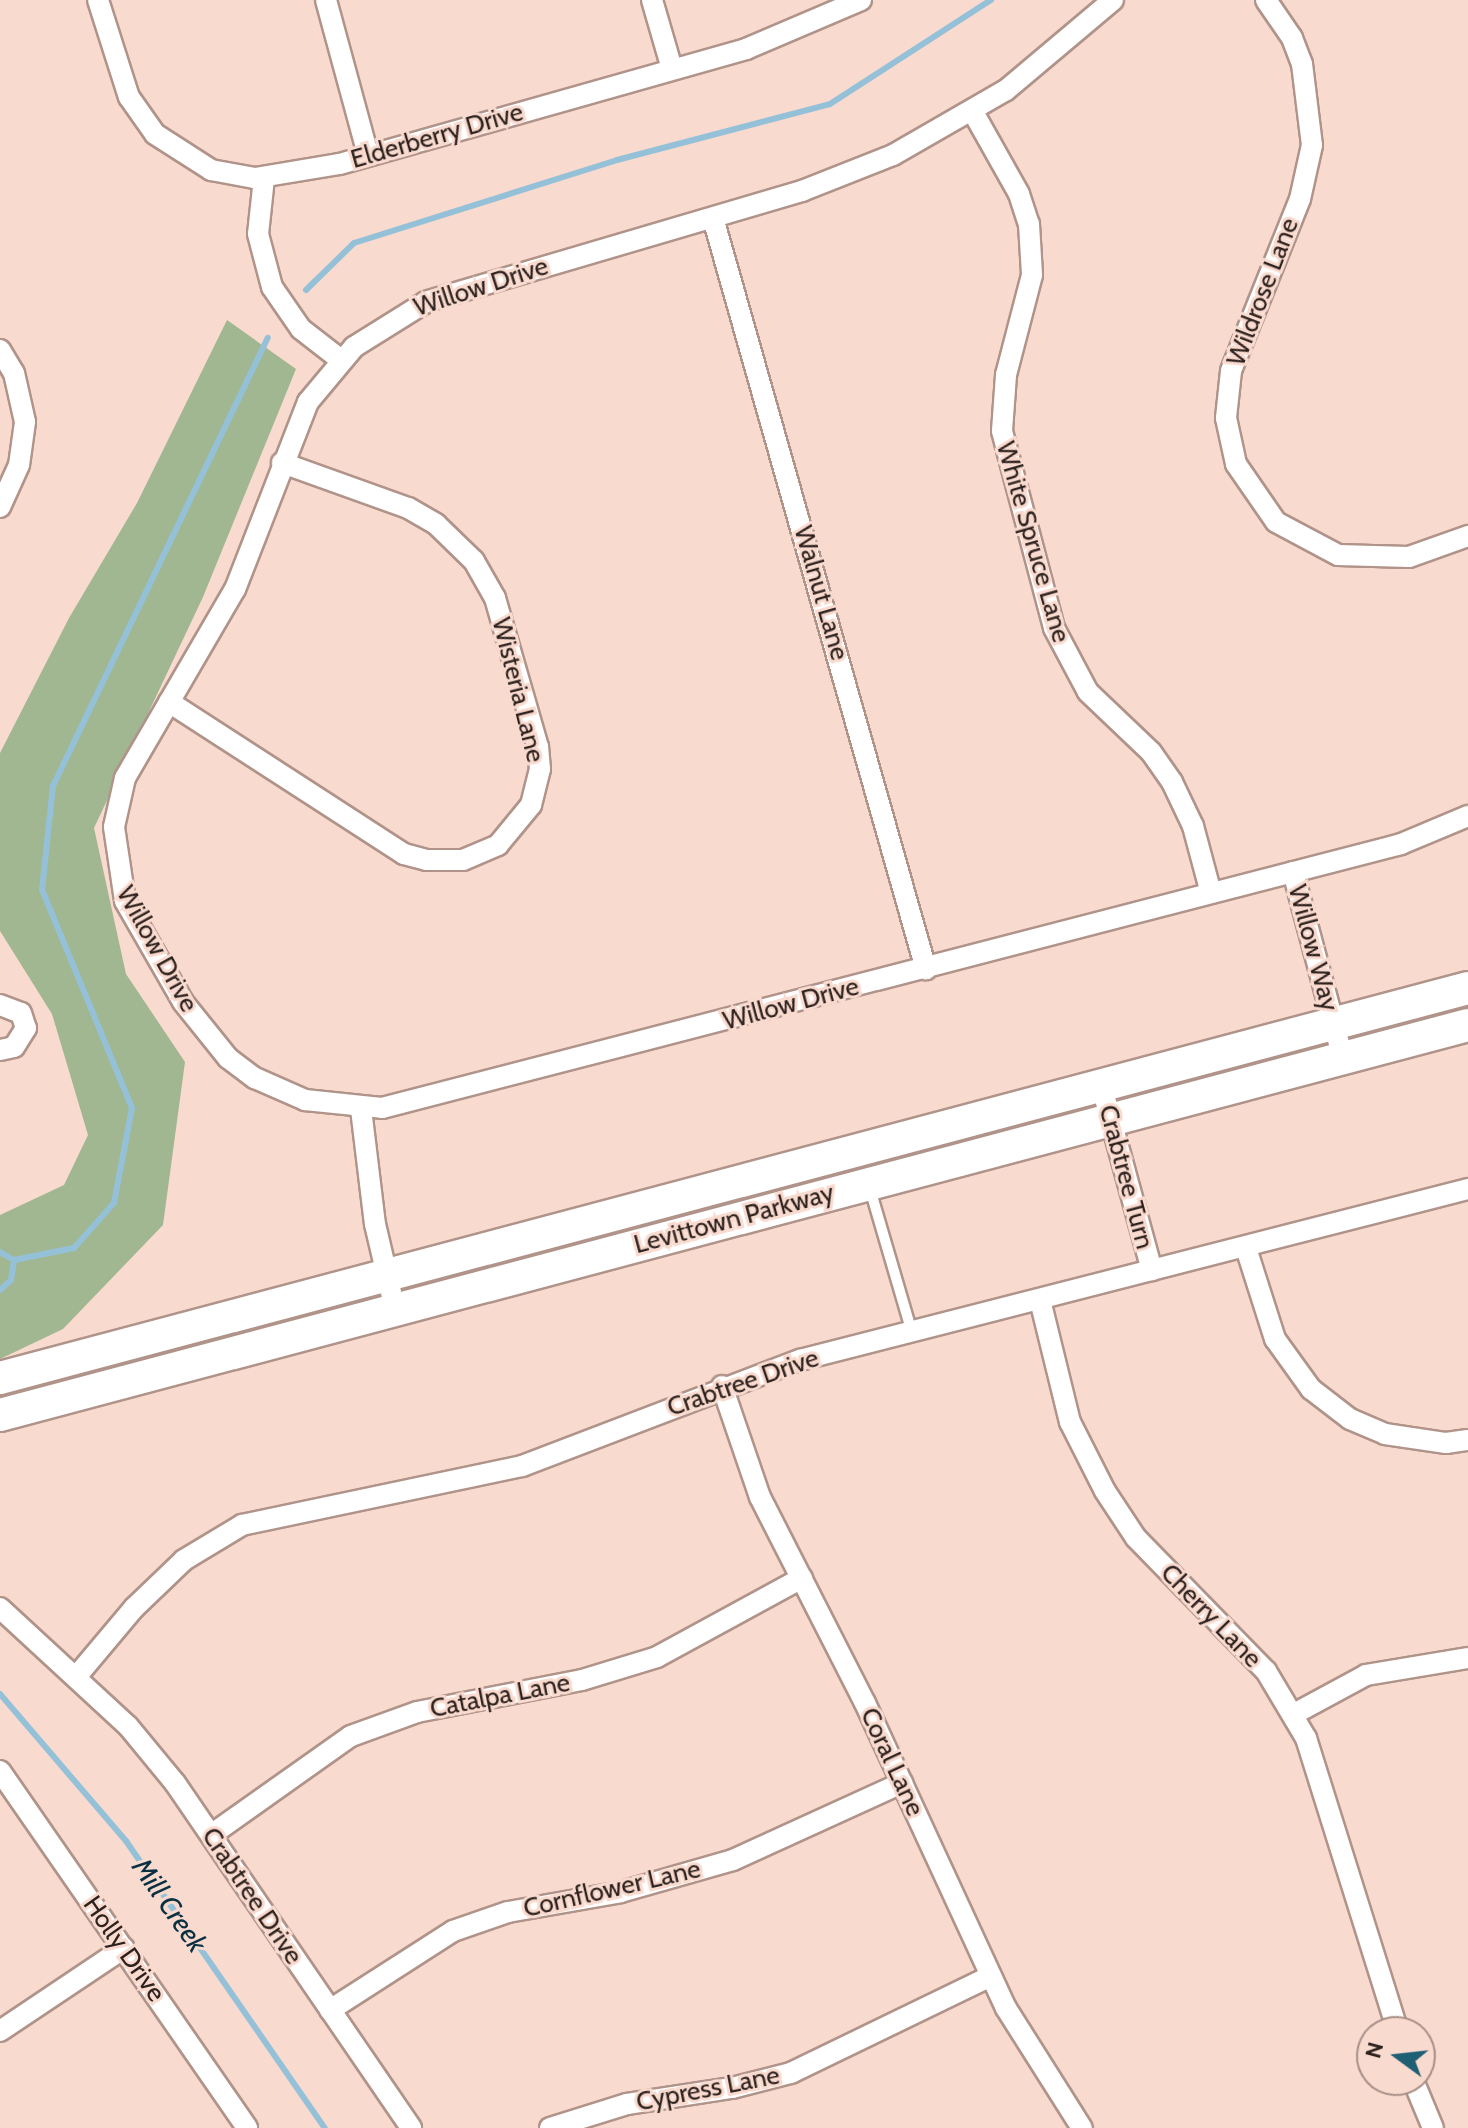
<!DOCTYPE html>
<style>
body{margin:0}
#map{position:relative;width:1468px;height:2128px;overflow:hidden;background:#f9dacf;font-family:Cabin,sans-serif}
div>[style]{position:absolute}
[style*='--x']{left:calc(var(--x)*1px);top:calc(var(--y)*1px);width:calc(var(--w)*1px);rotate:calc(var(--a)*1deg)}
.forest>*{inset:0;background:#a1b792}
.stream>*{height:6px;margin:-3px;padding:0 3px;transform-origin:3px;border-radius:3px;background:#95c1d8}
.roads{filter:drop-shadow(2px 0 #b09389) drop-shadow(-2px 0 #b09389) drop-shadow(0 2px #b09389) drop-shadow(0 -2px #b09389)}
.service>*{height:10px;margin:-5px;padding:0 5px;transform-origin:5px;border-radius:5px;background:#fff}
.minor>*{height:20px;margin:-10px;padding:0 10px;transform-origin:10px;border-radius:10px;background:#fff}
.primary>*{height:32px;margin:-16px;padding:0 16px;transform-origin:16px;border-radius:16px;background:#fff}
span{translate:-50% -50%;white-space:nowrap;text-align:center;line-height:1.15;-webkit-text-stroke:6px #f9dacf;paint-order:stroke}
.street-label{font-size:26px;color:#2c211d}
.water-label{font-size:28px;color:#093041;font-style:italic}
.north{position:absolute;left:1356px;top:2016px;width:80px;height:80px;box-sizing:border-box;background:#f9dacf;border:2px solid #a79088;border-radius:50%;rotate:285deg;font-size:22px;font-weight:700;line-height:32px;text-align:center;color:#2c211d}
.north::after{content:'';display:block;margin:auto;width:28px;height:36px;background:#1e5f74;clip-path:polygon(50% 0,100% 100%,50% 72%,0 100%)}
</style>
<div id="map">
<div class="forest">
<i style="clip-path:polygon(227px 320px,296px 369px,203px 597px,94px 828px,126px 974px,185px 1062px,163px 1225px,63px 1329px,0 1359px,0 1215px,64px 1185px,88px 1135px,52px 1014px,0 931px,0 753px,69px 618px,137px 503px)"></i>
</div>
<div class="stream">
<i style="--x:306;--y:290;--w:67;--a:-44.4"></i>
<i style="--x:354;--y:243;--w:276;--a:-17.5"></i>
<i style="--x:617;--y:160;--w:220;--a:-14.7"></i>
<i style="--x:830;--y:104;--w:192;--a:-32.9"></i>
<i style="--x:0;--y:1252;--w:16;--a:30"></i>
<i style="--x:14;--y:1260;--w:61;--a:-11.3"></i>
<i style="--x:74;--y:1248;--w:60;--a:-48.4"></i>
<i style="--x:114;--y:1203;--w:97;--a:-79.3"></i>
<i style="--x:132;--y:1108;--w:236;--a:-112.4"></i>
<i style="--x:42;--y:890;--w:105;--a:-84"></i>
<i style="--x:53;--y:786;--w:497;--a:-64.4"></i>
<i style="--x:0;--y:1290;--w:15;--a:-42"></i>
<i style="--x:11;--y:1280;--w:20;--a:-81"></i>
<i style="--x:0;--y:1694;--w:194;--a:49.4"></i>
<i style="--x:126;--y:1841;--w:349;--a:55.3"></i>
</div>
<div class="roads">
<div class="service">
<i style="--x:870;--y:1189;--w:150;--a:73.7"></i>
</div>
<div class="minor">
<i style="--x:98;--y:0;--w:102;--a:72.3"></i>
<i style="--x:129;--y:97;--w:45;--a:54.9"></i>
<i style="--x:155;--y:134;--w:67;--a:32.7"></i>
<i style="--x:211;--y:170;--w:45;--a:10.3"></i>
<i style="--x:255;--y:178;--w:86;--a:-9.4"></i>
<i style="--x:340;--y:164;--w:422;--a:-15.8"></i>
<i style="--x:746;--y:49;--w:125;--a:-23.1"></i>
<i style="--x:326;--y:0;--w:161;--a:74.8"></i>
<i style="--x:652;--y:0;--w:72;--a:73.8"></i>
<i style="--x:1113;--y:0;--w:140;--a:139.9"></i>
<i style="--x:1006;--y:90;--w:130;--a:150.1"></i>
<i style="--x:893;--y:155;--w:98;--a:158.4"></i>
<i style="--x:802;--y:191;--w:392;--a:163.6"></i>
<i style="--x:426;--y:302;--w:85;--a:148"></i>
<i style="--x:354;--y:347;--w:72;--a:129.9"></i>
<i style="--x:308;--y:402;--w:201;--a:111.3"></i>
<i style="--x:235;--y:589;--w:219;--a:120.2"></i>
<i style="--x:125;--y:778;--w:50;--a:102.7"></i>
<i style="--x:114;--y:827;--w:75;--a:81.5"></i>
<i style="--x:125;--y:901;--w:116;--a:60.1"></i>
<i style="--x:183;--y:1002;--w:72;--a:51.2"></i>
<i style="--x:228;--y:1058;--w:34;--a:37"></i>
<i style="--x:255;--y:1078;--w:55;--a:23.7"></i>
<i style="--x:305;--y:1100;--w:77;--a:5.9"></i>
<i style="--x:382;--y:1108;--w:1053;--a:-14.52"></i>
<i style="--x:1401;--y:844;--w:73;--a:-22.7"></i>
<i style="--x:1266;--y:0;--w:46;--a:55.6"></i>
<i style="--x:1292;--y:38;--w:28;--a:69"></i>
<i style="--x:1302;--y:64;--w:82;--a:83"></i>
<i style="--x:1312;--y:145;--w:55;--a:102.5"></i>
<i style="--x:1300;--y:199;--w:185;--a:111.9"></i>
<i style="--x:1231;--y:371;--w:47;--a:96.1"></i>
<i style="--x:1226;--y:418;--w:47;--a:77.7"></i>
<i style="--x:1236;--y:464;--w:70;--a:55.4"></i>
<i style="--x:1276;--y:522;--w:70;--a:28"></i>
<i style="--x:1338;--y:555;--w:71;--a:1.6"></i>
<i style="--x:1409;--y:557;--w:63;--a:-19.6"></i>
<i style="--x:973;--y:112;--w:94;--a:60.7"></i>
<i style="--x:1019;--y:194;--w:32;--a:72"></i>
<i style="--x:1029;--y:224;--w:51;--a:86.6"></i>
<i style="--x:1032;--y:275;--w:103;--a:104.6"></i>
<i style="--x:1006;--y:375;--w:56;--a:94.1"></i>
<i style="--x:1002;--y:431;--w:204;--a:75.2"></i>
<i style="--x:1054;--y:628;--w:72;--a:62"></i>
<i style="--x:1088;--y:692;--w:87;--a:43.6"></i>
<i style="--x:1151;--y:752;--w:37;--a:55"></i>
<i style="--x:1172;--y:782;--w:49;--a:64.5"></i>
<i style="--x:1193;--y:826;--w:69;--a:75"></i>
<i style="--x:264;--y:178;--w:56;--a:96.1"></i>
<i style="--x:258;--y:234;--w:55;--a:75.2"></i>
<i style="--x:272;--y:287;--w:51;--a:55.4"></i>
<i style="--x:301;--y:329;--w:51;--a:37.8"></i>
<i style="--x:713;--y:218;--w:781;--a:74.17"></i>
<i style="--x:0;--y:350;--w:27;--a:59"></i>
<i style="--x:14;--y:373;--w:50;--a:77.3"></i>
<i style="--x:25;--y:422;--w:43;--a:97.9"></i>
<i style="--x:19;--y:465;--w:46;--a:114.3"></i>
<i style="--x:169;--y:702;--w:280;--a:32.9"></i>
<i style="--x:404;--y:854;--w:23;--a:15"></i>
<i style="--x:426;--y:860;--w:37;--a:0"></i>
<i style="--x:463;--y:860;--w:38;--a:-23"></i>
<i style="--x:498;--y:845;--w:52;--a:-50.5"></i>
<i style="--x:531;--y:805;--w:37;--a:-76"></i>
<i style="--x:540;--y:769;--w:22;--a:-95"></i>
<i style="--x:538;--y:747;--w:155;--a:-106.1"></i>
<i style="--x:495;--y:598;--w:43;--a:-119.6"></i>
<i style="--x:474;--y:561;--w:53;--a:-135.8"></i>
<i style="--x:436;--y:524;--w:32;--a:-150"></i>
<i style="--x:408;--y:508;--w:134;--a:-160.3"></i>
<i style="--x:1293;--y:872;--w:193;--a:75"></i>
<i style="--x:0;--y:1005;--w:22;--a:21"></i>
<i style="--x:21;--y:1013;--w:16;--a:72"></i>
<i style="--x:26;--y:1028;--w:22;--a:122"></i>
<i style="--x:14;--y:1047;--w:14;--a:168"></i>
<i style="--x:1101;--y:1084;--w:193;--a:74.7"></i>
<i style="--x:361;--y:1109;--w:116;--a:83.1"></i>
<i style="--x:375;--y:1224;--w:87;--a:76.8"></i>
<i style="--x:1246;--y:1248;--w:96;--a:72.3"></i>
<i style="--x:1275;--y:1339;--w:62;--a:54.2"></i>
<i style="--x:1311;--y:1389;--w:49;--a:37.6"></i>
<i style="--x:1350;--y:1419;--w:38;--a:23"></i>
<i style="--x:1385;--y:1434;--w:62;--a:8.4"></i>
<i style="--x:1446;--y:1443;--w:22;--a:-8"></i>
<i style="--x:1040;--y:1300;--w:126;--a:76.2"></i>
<i style="--x:1070;--y:1422;--w:77;--a:63.1"></i>
<i style="--x:1105;--y:1491;--w:56;--a:56.6"></i>
<i style="--x:1136;--y:1538;--w:186;--a:45.7"></i>
<i style="--x:1266;--y:1671;--w:78;--a:59.2"></i>
<i style="--x:1306;--y:1738;--w:308;--a:72.6"></i>
<i style="--x:722;--y:1386;--w:117;--a:71.1"></i>
<i style="--x:760;--y:1497;--w:231;--a:63"></i>
<i style="--x:865;--y:1703;--w:336;--a:65.2"></i>
<i style="--x:1006;--y:2008;--w:142;--a:57.7"></i>
<i style="--x:0;--y:1608;--w:174;--a:42.7"></i>
<i style="--x:128;--y:1726;--w:74;--a:50.5"></i>
<i style="--x:175;--y:1783;--w:418;--a:55.6"></i>
<i style="--x:76;--y:1677;--w:90;--a:-50"></i>
<i style="--x:134;--y:1608;--w:69;--a:-43.8"></i>
<i style="--x:184;--y:1560;--w:68;--a:-31.1"></i>
<i style="--x:242;--y:1525;--w:286;--a:-11.9"></i>
<i style="--x:522;--y:1466;--w:298;--a:-20.9"></i>
<i style="--x:800;--y:1360;--w:690;--a:-14.36"></i>
<i style="--x:1294;--y:1714;--w:82;--a:-28.4"></i>
<i style="--x:1366;--y:1675;--w:103;--a:-9.5"></i>
<i style="--x:0;--y:1771;--w:434;--a:55.3"></i>
<i style="--x:211;--y:1835;--w:171;--a:-35.3"></i>
<i style="--x:351;--y:1736;--w:70;--a:-20"></i>
<i style="--x:417;--y:1712;--w:168;--a:-11"></i>
<i style="--x:582;--y:1680;--w:78;--a:-17"></i>
<i style="--x:657;--y:1657;--w:165;--a:-28.6"></i>
<i style="--x:330;--y:2010;--w:146;--a:-32.7"></i>
<i style="--x:453;--y:1931;--w:58;--a:-19.1"></i>
<i style="--x:508;--y:1912;--w:115;--a:-10"></i>
<i style="--x:621;--y:1892;--w:116;--a:-15.9"></i>
<i style="--x:733;--y:1860;--w:186;--a:-24.5"></i>
<i style="--x:0;--y:2031;--w:149;--a:-33.8"></i>
<i style="--x:1413;--y:2080;--w:52;--a:67.4"></i>
<i style="--x:550;--y:2128;--w:81;--a:-17.3"></i>
<i style="--x:627;--y:2104;--w:106;--a:-8.7"></i>
<i style="--x:732;--y:2088;--w:61;--a:-14.3"></i>
<i style="--x:791;--y:2073;--w:222;--a:-25.9"></i>
</div>
<div class="primary">
<i style="--x:0;--y:1378;--w:1519;--a:-14.88"></i>
<i style="--x:0;--y:1415;--w:1519;--a:-14.88"></i>
</div>
</div>
<div class="street-label">
<span style="left:437px;top:136px;rotate:-16deg">Elderberry Drive</span>
<span style="left:481px;top:287px;rotate:-18deg">Willow Drive</span>
<span style="left:1263px;top:292px;rotate:-69deg">Wildrose Lane</span>
<span style="left:1033px;top:542px;rotate:74deg">White Spruce Lane</span>
<span style="left:821px;top:593px;rotate:74deg">Walnut Lane</span>
<span style="left:518px;top:690px;rotate:76deg">Wisteria Lane</span>
<span style="left:1313px;top:948px;rotate:75deg">Willow Way</span>
<span style="left:157px;top:949px;rotate:61deg">Willow Drive</span>
<span style="left:791px;top:1004px;rotate:-15deg">Willow Drive</span>
<span style="left:1126px;top:1177px;rotate:75deg">Crabtree Turn</span>
<span style="left:734px;top:1219px;rotate:-15deg">Levittown Parkway</span>
<span style="left:743px;top:1383px;rotate:-19deg">Crabtree Drive</span>
<span style="left:1211px;top:1616px;rotate:46deg">Cherry Lane</span>
<span style="left:500px;top:1696px;rotate:-11deg">Catalpa Lane</span>
<span style="left:892px;top:1762px;rotate:65deg">Coral Lane</span>
<span style="left:612px;top:1889px;rotate:-13deg">Cornflower Lane</span>
<span style="left:252px;top:1896px;rotate:56deg">Crabtree Drive</span>
<span style="left:124px;top:1949px;rotate:55deg">Holly Drive</span>
<span style="left:708px;top:2089px;rotate:-11deg">Cypress Lane</span>
</div>
<div class="water-label">
<span style="left:170px;top:1905px;rotate:55deg">Mill Creek</span>
</div>
<div class="north">N</div>
</div>
